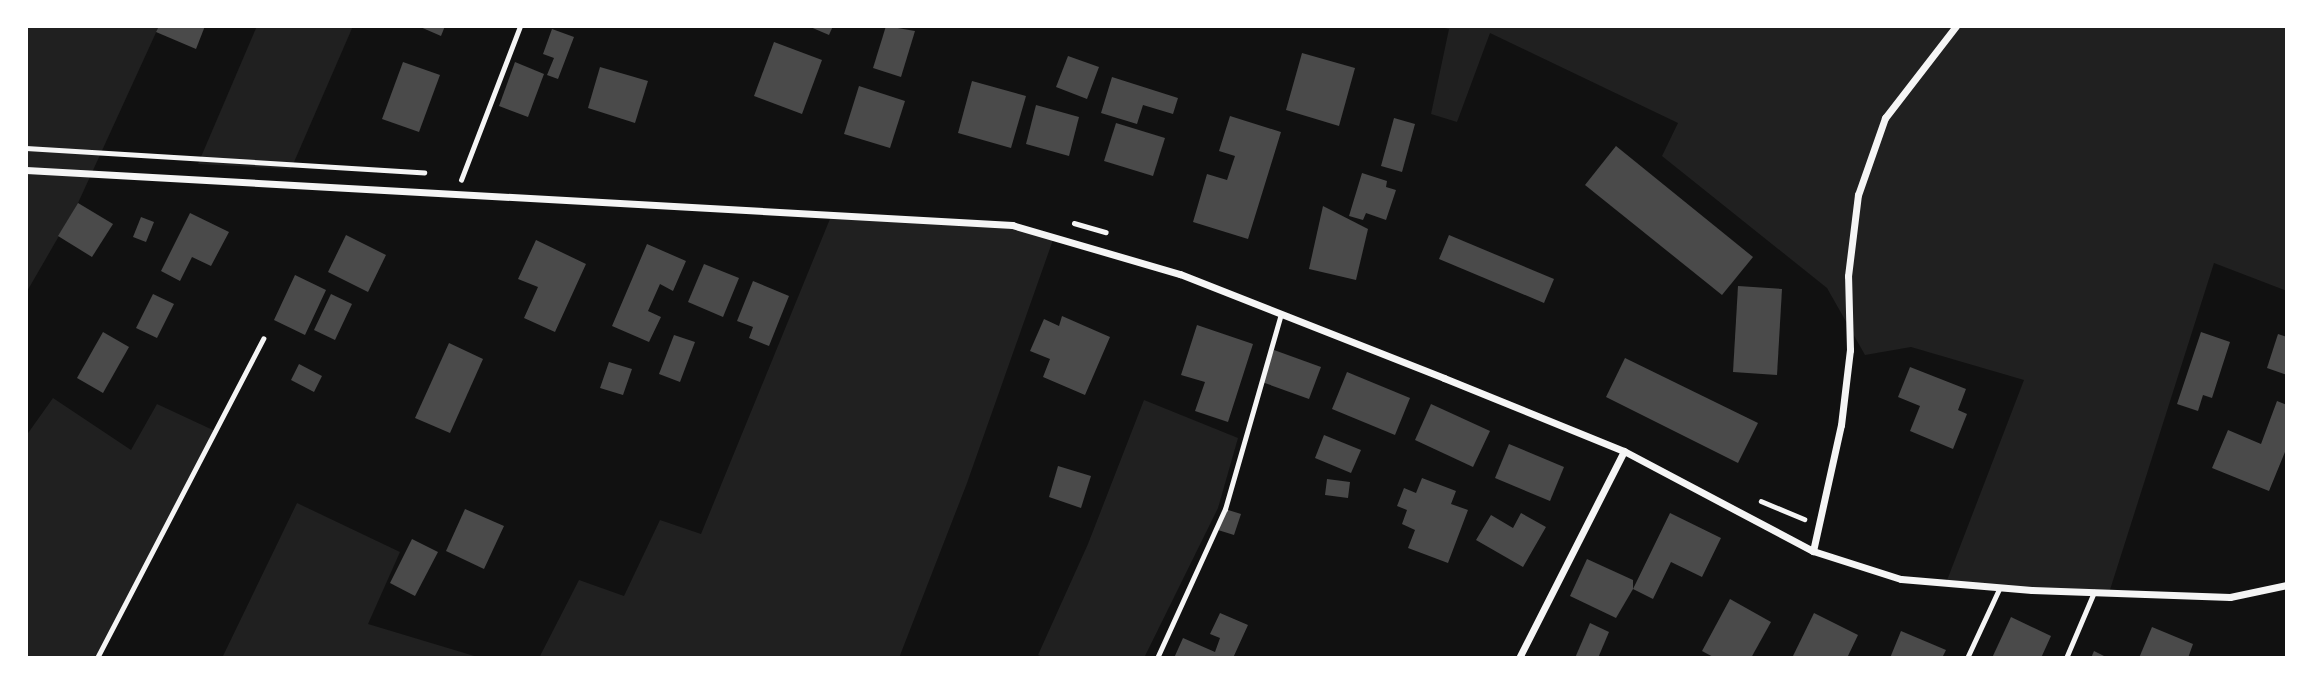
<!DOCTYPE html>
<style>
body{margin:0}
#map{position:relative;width:2313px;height:684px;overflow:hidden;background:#111;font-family:Lora,serif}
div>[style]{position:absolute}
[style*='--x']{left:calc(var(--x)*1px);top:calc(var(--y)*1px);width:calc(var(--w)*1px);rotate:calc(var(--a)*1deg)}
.green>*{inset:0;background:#202020}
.building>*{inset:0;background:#4a4a4a}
.path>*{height:4.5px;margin:-2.25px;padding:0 2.25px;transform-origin:2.25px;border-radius:2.25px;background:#f5f5f5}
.service>*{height:5px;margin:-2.5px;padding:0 2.5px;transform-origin:2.5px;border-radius:2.5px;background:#f5f5f5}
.minor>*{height:7px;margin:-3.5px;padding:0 3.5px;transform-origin:3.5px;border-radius:3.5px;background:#f5f5f5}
span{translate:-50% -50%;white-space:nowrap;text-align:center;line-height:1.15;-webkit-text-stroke:6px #fff;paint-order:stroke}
.frame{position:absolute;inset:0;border:28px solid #fff;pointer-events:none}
</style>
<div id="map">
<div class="green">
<i style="clip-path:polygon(26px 26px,159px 26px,78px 203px,26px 293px)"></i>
<i style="clip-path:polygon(257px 26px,353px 26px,291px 169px,198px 164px)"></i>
<i style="clip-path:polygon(1436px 26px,2287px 26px,2287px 291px,2214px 263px,2109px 593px,1946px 583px,2024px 380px,1911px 347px,1865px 355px,1827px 288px,1662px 156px,1678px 123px,1490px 33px,1457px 122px,1431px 114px,1449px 29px)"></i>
<i style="clip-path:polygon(832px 214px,1012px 225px,1054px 237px,967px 483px,899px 658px,539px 658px,579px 580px,624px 596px,660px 520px,701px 534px)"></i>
<i style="clip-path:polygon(53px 398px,131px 450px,157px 404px,215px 431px,97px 658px,26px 658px,26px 436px)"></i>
<i style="clip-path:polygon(1144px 400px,1238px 438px,1218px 508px,1144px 658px,1045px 658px,1038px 655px,1088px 544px)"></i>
<i style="clip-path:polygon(297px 503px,400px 552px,368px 624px,481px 658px,222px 658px)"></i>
</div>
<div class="building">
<i style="clip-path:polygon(159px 26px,205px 26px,196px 49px,156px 32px)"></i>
<i style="clip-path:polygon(418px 26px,445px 26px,441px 36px)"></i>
<i style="clip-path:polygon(808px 26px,833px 26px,829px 35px)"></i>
<i style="clip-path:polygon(886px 26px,915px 31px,901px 77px,873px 68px)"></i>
<i style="clip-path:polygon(552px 29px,574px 37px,558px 79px,547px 75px,554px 58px,543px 54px)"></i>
<i style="clip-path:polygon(774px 42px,822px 60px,802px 114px,754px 96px)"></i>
<i style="clip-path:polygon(1302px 53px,1355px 68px,1339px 126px,1286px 110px)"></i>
<i style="clip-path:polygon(1068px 56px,1099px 67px,1087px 99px,1056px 87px)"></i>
<i style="clip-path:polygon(403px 62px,440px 75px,419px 132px,382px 119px)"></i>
<i style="clip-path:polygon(515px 62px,544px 74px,528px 117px,499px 106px)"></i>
<i style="clip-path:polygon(600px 67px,648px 81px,635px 123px,588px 108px)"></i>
<i style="clip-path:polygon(1112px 77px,1178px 98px,1173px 114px,1143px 105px,1137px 124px,1101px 113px)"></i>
<i style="clip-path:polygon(972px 81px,1026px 96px,1011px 148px,958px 133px)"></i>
<i style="clip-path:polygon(859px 86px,905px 101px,890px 148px,844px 134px)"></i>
<i style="clip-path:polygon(1036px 105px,1079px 117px,1069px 156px,1026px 144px)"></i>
<i style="clip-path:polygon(1230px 116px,1281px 132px,1248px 239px,1193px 222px,1207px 174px,1227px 180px,1235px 156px,1219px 151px)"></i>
<i style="clip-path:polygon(1394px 118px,1415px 124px,1402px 172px,1381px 166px)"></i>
<i style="clip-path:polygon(1116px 123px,1165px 138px,1153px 176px,1104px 161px)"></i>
<i style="clip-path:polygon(1616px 146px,1753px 257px,1722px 295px,1585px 185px)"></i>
<i style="clip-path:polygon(1362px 173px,1387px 181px,1386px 187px,1396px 190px,1386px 220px,1366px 213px,1363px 220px,1349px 216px)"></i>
<i style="clip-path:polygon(78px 203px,113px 224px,92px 257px,58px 236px)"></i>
<i style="clip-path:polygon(1323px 206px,1368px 229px,1356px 280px,1309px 269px)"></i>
<i style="clip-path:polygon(190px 213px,229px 232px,211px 266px,192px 257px,180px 281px,161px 271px)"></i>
<i style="clip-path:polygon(141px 217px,154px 222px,146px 242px,133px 237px)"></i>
<i style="clip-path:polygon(346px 235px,386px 255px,368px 292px,328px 272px)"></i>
<i style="clip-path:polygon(1449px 235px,1554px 279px,1544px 303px,1439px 259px)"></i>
<i style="clip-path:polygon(536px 240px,586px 264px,555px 332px,524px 318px,538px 287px,518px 279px)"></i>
<i style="clip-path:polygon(647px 244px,686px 261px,673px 291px,660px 284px,648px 311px,661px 317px,649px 342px,612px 326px)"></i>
<i style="clip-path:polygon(704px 264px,739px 278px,723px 317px,688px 302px)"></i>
<i style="clip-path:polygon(295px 275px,326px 290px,305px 335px,274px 320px)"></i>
<i style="clip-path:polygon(753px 281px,789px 296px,769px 346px,749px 338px,753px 327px,737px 321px)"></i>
<i style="clip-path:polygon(1738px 286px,1782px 289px,1777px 375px,1733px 372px)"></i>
<i style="clip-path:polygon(153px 294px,174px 304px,157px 338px,136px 328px)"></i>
<i style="clip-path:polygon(331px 294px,352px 304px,335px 340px,314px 330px)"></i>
<i style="clip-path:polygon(1062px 316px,1110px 337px,1085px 395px,1043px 377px,1050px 359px,1030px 351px,1044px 319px,1059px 326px)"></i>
<i style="clip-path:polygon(1197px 325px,1253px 344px,1228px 422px,1195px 411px,1205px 382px,1181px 375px)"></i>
<i style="clip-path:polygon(103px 332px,129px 347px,103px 393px,77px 378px)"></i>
<i style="clip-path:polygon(2201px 332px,2230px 342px,2212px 398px,2203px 395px,2198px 411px,2177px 404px)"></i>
<i style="clip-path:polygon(2278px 334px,2287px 337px,2287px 375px,2267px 368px)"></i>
<i style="clip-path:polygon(674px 335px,695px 342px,680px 382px,659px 374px)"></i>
<i style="clip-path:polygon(449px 343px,483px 359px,450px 433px,415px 418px)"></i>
<i style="clip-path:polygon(1274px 350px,1321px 367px,1309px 399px,1262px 382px)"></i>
<i style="clip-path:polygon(1625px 358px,1758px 423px,1738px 463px,1606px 397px)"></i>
<i style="clip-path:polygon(609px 362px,632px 369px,623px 395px,600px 388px)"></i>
<i style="clip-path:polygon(299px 364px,322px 376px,314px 392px,291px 380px)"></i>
<i style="clip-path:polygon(1910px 367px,1966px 389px,1958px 410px,1967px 414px,1953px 449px,1910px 431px,1920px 406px,1898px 397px)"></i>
<i style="clip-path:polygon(1347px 372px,1410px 398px,1395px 435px,1332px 409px)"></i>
<i style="clip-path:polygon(2277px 401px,2287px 405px,2287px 447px,2269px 491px,2212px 468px,2228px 430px,2261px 444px)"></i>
<i style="clip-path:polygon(1431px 404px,1490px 431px,1473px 467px,1415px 440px)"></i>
<i style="clip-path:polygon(1324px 435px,1361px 450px,1351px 473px,1315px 458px)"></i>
<i style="clip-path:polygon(1509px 444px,1564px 467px,1550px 501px,1495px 478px)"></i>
<i style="clip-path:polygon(1058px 466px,1091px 476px,1081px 508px,1049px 497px)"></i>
<i style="clip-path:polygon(1422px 478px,1456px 491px,1451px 504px,1468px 510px,1448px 563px,1408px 548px,1415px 530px,1402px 524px,1407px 510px,1397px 506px,1404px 488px,1416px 493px)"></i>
<i style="clip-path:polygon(1327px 479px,1350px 482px,1348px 498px,1325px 495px)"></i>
<i style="clip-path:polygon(465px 509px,504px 526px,484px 569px,446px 551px)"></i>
<i style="clip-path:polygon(1225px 509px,1241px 514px,1234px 535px,1218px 530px)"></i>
<i style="clip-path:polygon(1521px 513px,1546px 527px,1523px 567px,1476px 540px,1491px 515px,1513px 528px)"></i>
<i style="clip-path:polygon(1670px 513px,1721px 538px,1702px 577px,1671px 562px,1653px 599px,1633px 589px)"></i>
<i style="clip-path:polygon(412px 539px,438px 552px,415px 596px,390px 583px)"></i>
<i style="clip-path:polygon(1587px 559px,1633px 580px,1633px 589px,1616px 618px,1570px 596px)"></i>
<i style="clip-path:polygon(1730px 599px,1771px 622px,1751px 658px,1715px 658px,1702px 651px)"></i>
<i style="clip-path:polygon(1220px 613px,1248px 625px,1233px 658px,1174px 658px,1183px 638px,1215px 652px,1220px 638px,1210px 634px)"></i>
<i style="clip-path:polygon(1814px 613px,1858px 635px,1847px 658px,1792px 658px)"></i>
<i style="clip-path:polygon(2011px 617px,2051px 636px,2041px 658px,1992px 658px)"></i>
<i style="clip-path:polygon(1590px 623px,1609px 632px,1598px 658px,1575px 658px)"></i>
<i style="clip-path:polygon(2152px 627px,2193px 644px,2188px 658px,2139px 658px)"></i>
<i style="clip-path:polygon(1901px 631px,1946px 650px,1942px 658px,1890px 658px)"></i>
<i style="clip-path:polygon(2094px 651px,2108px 658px,2091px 658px)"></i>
</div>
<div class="path">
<i style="--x:26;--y:148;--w:399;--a:3.5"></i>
<i style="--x:461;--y:180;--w:165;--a:-69"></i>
<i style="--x:1074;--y:223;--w:33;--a:16"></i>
<i style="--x:1761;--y:501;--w:47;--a:22.7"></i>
<i style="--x:97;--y:658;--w:360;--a:-62.5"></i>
</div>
<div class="service">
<i style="--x:1157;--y:658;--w:164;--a:-65.5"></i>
<i style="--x:1225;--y:509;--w:203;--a:-74"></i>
<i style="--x:1967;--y:658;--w:78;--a:-65.1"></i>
<i style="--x:2066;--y:658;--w:72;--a:-67"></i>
</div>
<div class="minor">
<i style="--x:26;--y:170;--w:988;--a:3.19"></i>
<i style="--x:1012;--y:225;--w:175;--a:16.3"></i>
<i style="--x:1180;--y:274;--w:284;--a:21.5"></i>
<i style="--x:1444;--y:378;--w:194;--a:22.1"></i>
<i style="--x:1624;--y:451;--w:214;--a:27.9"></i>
<i style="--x:1813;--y:551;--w:92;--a:17.7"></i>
<i style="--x:1901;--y:579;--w:131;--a:4.8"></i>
<i style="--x:2032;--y:590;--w:198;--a:2"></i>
<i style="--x:2230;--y:597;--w:58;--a:-11.9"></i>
<i style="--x:1813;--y:551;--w:129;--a:-77.5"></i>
<i style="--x:1841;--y:425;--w:76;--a:-83.2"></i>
<i style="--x:1850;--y:350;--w:74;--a:-91.5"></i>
<i style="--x:1848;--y:276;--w:82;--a:-83"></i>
<i style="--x:1858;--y:195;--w:82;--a:-70.7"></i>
<i style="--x:1885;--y:118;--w:116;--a:-52.3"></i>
<i style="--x:1519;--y:658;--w:232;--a:-63.1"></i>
</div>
<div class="frame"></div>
</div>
